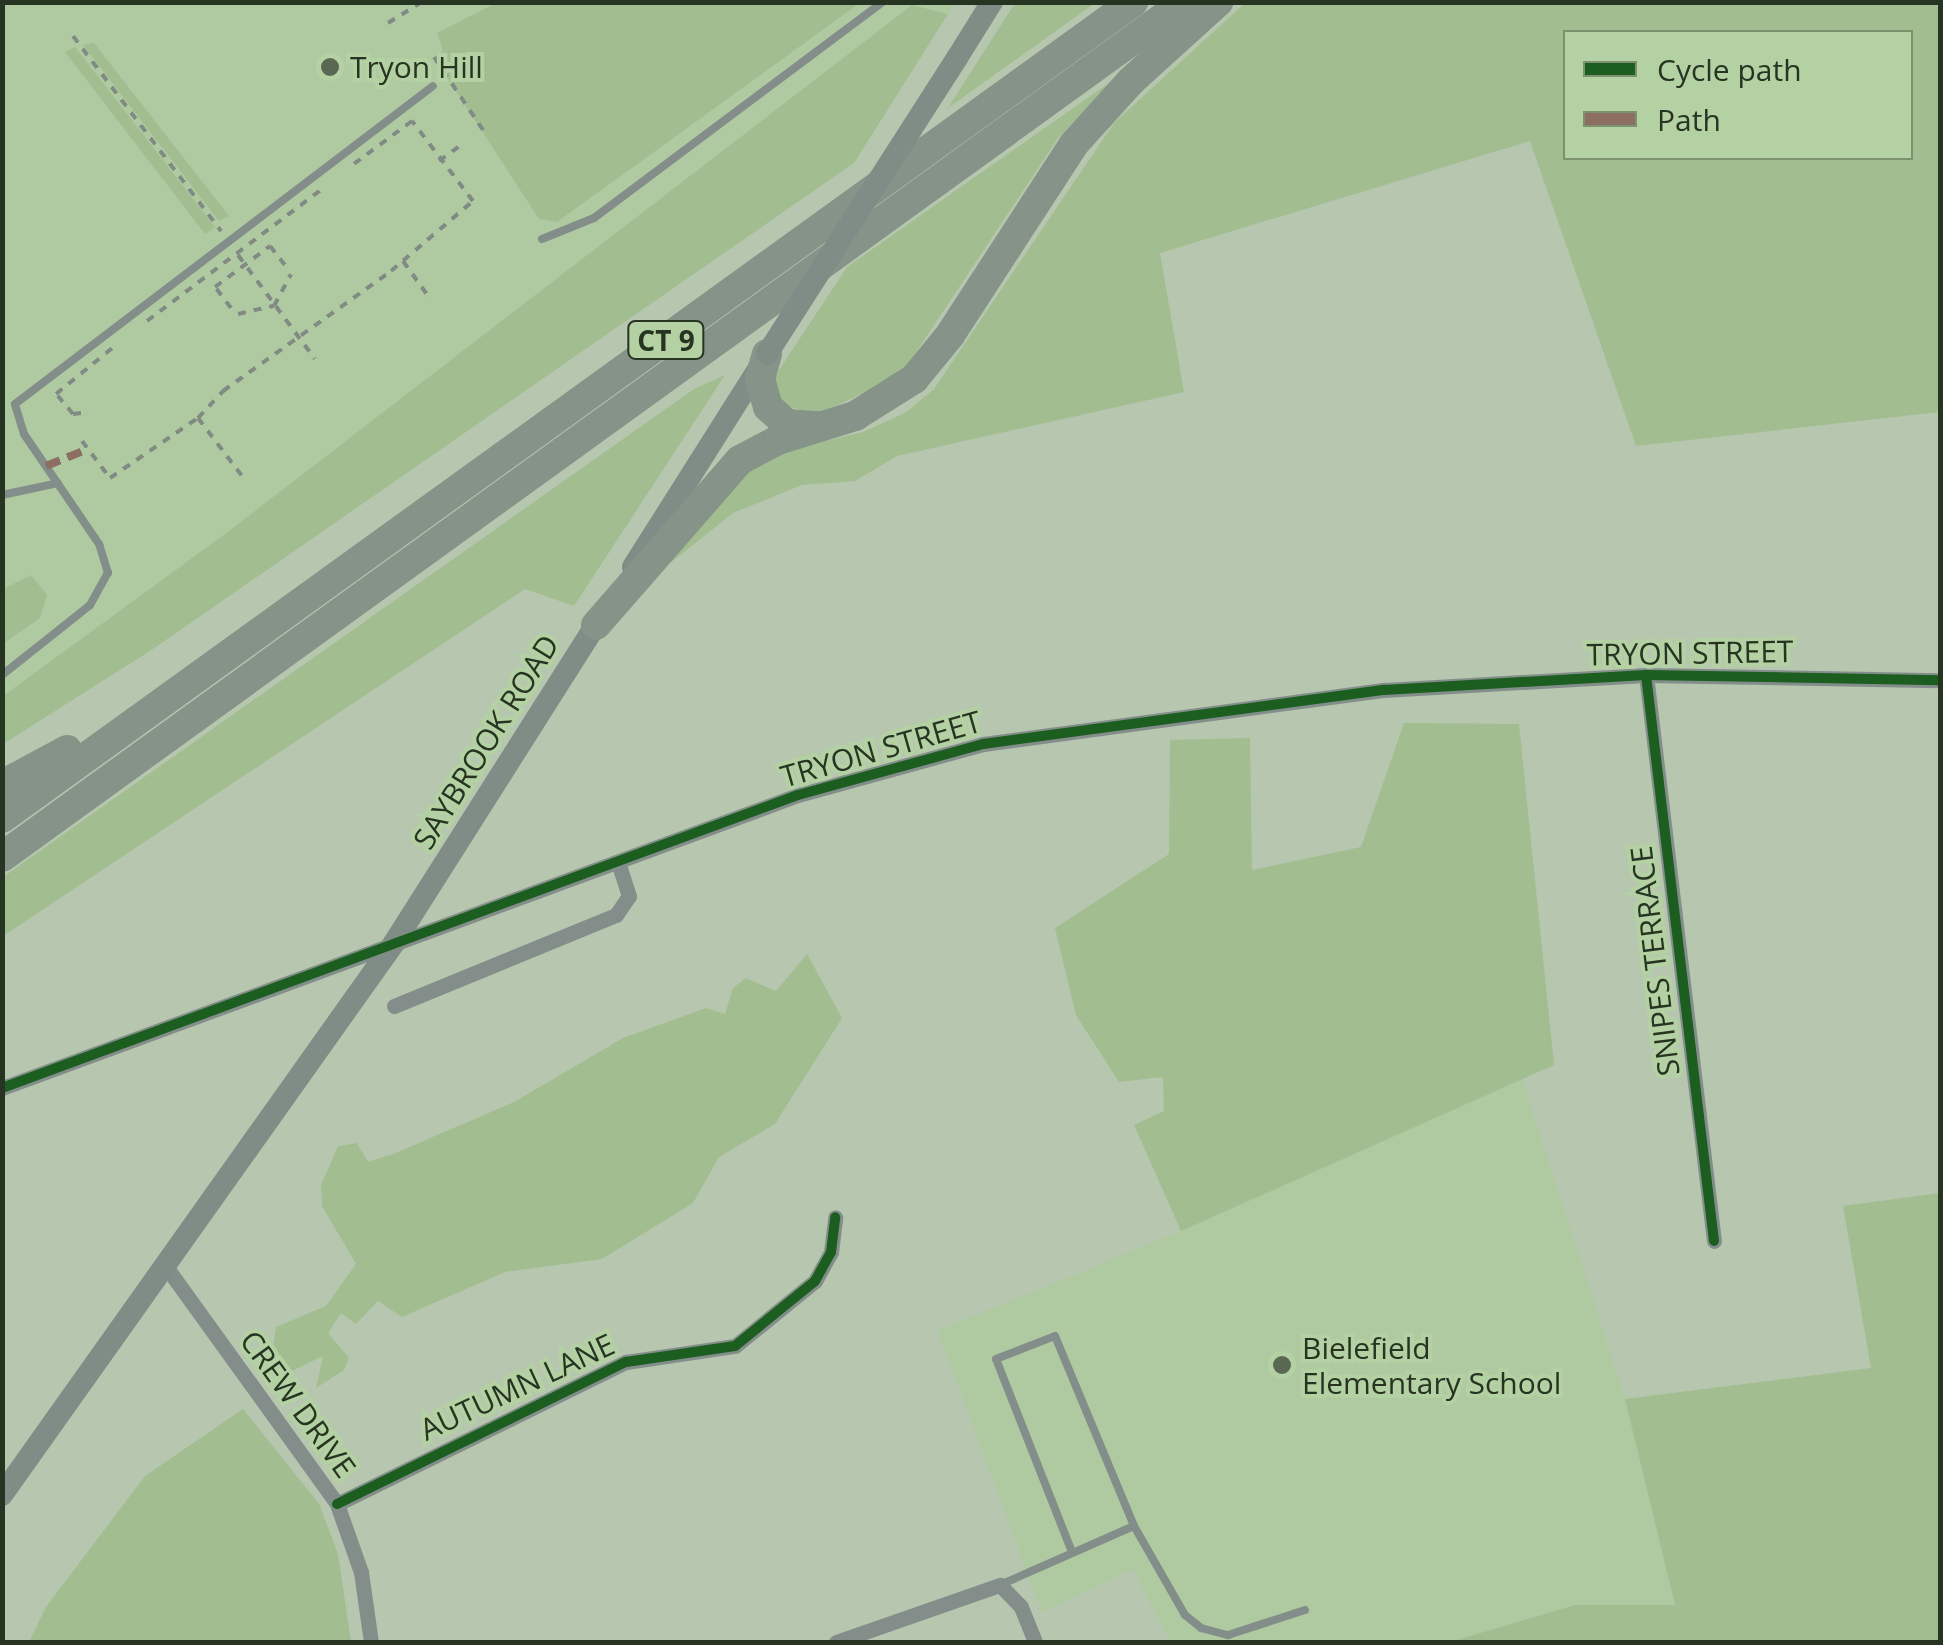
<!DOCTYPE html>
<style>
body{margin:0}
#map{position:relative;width:1943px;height:1645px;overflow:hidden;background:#b7c6ae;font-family:"Open Sans",sans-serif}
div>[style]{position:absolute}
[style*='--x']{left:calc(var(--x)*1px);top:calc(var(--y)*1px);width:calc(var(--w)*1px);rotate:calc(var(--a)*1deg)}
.built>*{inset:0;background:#afc9a1}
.green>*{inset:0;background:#a2be91}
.path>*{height:4px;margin-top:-2px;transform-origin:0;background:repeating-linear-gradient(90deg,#818a83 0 8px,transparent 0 16px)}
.lane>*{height:8px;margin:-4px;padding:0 4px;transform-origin:4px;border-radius:4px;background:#838e8a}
.street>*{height:15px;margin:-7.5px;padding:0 7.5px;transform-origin:7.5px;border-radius:7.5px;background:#838e8a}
.secondary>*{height:22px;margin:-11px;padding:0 11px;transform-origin:11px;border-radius:11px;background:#808d86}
.highway>*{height:30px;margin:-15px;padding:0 15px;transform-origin:15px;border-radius:15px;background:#859388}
.secondary-bridge>*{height:22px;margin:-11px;padding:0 11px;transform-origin:11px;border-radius:11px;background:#808d86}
.quiet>*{height:8px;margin-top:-4px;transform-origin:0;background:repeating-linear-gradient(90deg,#8d6e63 0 15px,transparent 0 23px)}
.cycleway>*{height:10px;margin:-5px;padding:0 5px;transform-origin:5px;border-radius:5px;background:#1b5e20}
.dots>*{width:28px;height:28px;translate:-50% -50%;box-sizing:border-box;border:5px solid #b4d1a3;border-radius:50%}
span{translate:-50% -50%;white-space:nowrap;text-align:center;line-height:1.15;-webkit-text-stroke:8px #b4d1a3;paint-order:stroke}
.shield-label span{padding:2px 8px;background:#b4d1a3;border:2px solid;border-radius:8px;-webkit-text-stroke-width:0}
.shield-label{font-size:28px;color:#283422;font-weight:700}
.poi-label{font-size:30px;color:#283422}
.left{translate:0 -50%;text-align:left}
.street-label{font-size:30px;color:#283422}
.frame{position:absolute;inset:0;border:5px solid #283422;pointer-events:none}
.legend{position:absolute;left:1563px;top:30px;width:350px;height:130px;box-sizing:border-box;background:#b4d1a3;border:2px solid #7c926f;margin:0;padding:12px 18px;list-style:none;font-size:30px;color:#283422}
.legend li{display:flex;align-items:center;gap:20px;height:50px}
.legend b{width:50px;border:2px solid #7c926f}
</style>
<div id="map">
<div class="built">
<i style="clip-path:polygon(3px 3px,956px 3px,948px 14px,912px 6px,225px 534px,3px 696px,3px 644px,40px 618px,31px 575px,3px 589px)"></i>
<i style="clip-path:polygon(1521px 1076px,1625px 1399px,1675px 1606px,1575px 1605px,1450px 1642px,1170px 1642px,1133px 1569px,1042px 1612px,938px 1331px,1181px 1231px)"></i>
</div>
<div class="green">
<i style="clip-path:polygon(496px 3px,496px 2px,860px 3px,557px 222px,539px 219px,434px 57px,443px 51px,437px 33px)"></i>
<i style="clip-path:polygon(1015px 3px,1095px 3px,948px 108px,999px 28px)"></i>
<i style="clip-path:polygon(evenodd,1245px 3px,1940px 3px,1940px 412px,1636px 446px,1530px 141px,1160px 253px,1184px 392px,897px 456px,855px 481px,802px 485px,733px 513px,669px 564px,727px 484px,783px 451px,863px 432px,905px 413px,934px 389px,1114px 123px,1245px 3px,1566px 32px,1910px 32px,1910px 158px,1566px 158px,1566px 32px)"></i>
<i style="clip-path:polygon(912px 5px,948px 14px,854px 163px,150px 651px,3px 744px,3px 696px,225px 534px)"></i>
<i style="clip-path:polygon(94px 43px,229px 216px,219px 221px,83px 45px)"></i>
<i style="clip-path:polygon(75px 47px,215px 227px,205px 234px,65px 52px)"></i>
<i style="clip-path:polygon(1116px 78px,1058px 138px,901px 375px,817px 415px,781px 404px,774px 386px,777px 373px,847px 267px)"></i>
<i style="clip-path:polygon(725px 375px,574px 606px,525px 589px,3px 936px,3px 877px,694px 389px)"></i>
<i style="clip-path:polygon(31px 575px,47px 595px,40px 618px,3px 644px,3px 589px)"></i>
<i style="clip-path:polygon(1404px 723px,1519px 724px,1554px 1065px,1181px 1231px,1134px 1125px,1164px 1111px,1163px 1077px,1119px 1082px,1076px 1015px,1055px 928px,1169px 854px,1170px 740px,1250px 738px,1252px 870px,1361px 847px)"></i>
<i style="clip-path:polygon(807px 954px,842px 1018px,775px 1124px,719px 1157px,693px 1203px,602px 1259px,505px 1272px,402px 1317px,378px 1301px,356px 1324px,341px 1313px,328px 1333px,349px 1358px,344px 1370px,316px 1388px,323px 1356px,292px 1371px,273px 1347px,276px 1327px,326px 1306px,356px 1264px,322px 1206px,321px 1185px,338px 1146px,357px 1143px,368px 1162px,393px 1154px,514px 1102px,623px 1038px,706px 1008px,725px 1014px,733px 988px,746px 978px,776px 991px)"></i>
<i style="clip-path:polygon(1940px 1193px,1940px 1642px,1450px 1642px,1575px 1605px,1675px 1605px,1625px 1399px,1871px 1368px,1843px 1206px)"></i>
<i style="clip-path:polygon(243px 1409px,319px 1504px,338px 1554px,351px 1642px,29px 1642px,46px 1607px,145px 1476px)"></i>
</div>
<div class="path">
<i style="--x:388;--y:23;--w:39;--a:-32"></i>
<i style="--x:73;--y:36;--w:245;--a:52.8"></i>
<i style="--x:434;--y:57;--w:92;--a:56.1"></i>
<i style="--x:439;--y:161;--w:24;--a:-36"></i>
<i style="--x:238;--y:255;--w:129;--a:53.5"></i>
<i style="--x:403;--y:261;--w:48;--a:54.3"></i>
<i style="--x:231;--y:308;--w:26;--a:-127"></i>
<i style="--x:215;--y:287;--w:69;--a:-36.7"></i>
<i style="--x:270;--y:246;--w:28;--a:52"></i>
<i style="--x:238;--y:314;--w:37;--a:-13"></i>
<i style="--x:274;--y:306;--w:36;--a:-62"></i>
<i style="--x:147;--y:321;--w:219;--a:-37"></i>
<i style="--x:81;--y:413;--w:8;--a:173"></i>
<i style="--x:73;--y:414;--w:26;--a:-130"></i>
<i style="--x:56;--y:394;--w:79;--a:-39.3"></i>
<i style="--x:198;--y:418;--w:78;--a:52.8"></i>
<i style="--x:82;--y:441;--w:46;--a:52.9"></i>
<i style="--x:110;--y:478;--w:107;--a:-34.3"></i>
<i style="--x:198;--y:418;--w:37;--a:-47"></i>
<i style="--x:223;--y:391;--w:206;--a:-35.5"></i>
<i style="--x:391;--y:271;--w:108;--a:-40.5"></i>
<i style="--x:473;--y:201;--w:101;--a:-127.3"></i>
<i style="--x:412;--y:121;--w:76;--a:143.6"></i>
</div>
<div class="lane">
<i style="--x:542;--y:239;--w:56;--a:-22"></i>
<i style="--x:594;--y:218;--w:361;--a:-36.8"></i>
<i style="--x:2;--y:495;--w:57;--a:-12.1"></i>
<i style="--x:2;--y:675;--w:112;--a:-38.5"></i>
<i style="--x:90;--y:605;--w:37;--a:-61"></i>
<i style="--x:108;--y:573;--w:30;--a:-107"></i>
<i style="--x:99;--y:544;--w:133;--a:-124.3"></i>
<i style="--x:24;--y:434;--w:31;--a:-107"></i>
<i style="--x:15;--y:404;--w:525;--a:-37.26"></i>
<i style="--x:1072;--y:1552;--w:207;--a:-111.5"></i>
<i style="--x:996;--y:1359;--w:63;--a:-21.3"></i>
<i style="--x:1055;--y:1336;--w:206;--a:67.4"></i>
<i style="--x:1134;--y:1526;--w:103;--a:60.2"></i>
<i style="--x:1185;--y:1615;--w:21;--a:39"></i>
<i style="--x:1201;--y:1628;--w:28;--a:15"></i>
<i style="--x:1228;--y:1635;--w:81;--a:-18"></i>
<i style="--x:1000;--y:1585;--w:146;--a:-23.8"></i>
</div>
<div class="street">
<i style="--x:1646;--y:675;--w:570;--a:83.15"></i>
<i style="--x:394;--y:1006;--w:240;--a:-22.3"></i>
<i style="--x:616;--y:915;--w:23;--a:-56"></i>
<i style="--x:629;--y:896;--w:36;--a:-108"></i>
<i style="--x:2;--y:1088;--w:848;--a:-20.21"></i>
<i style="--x:798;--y:795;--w:192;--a:-15.4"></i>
<i style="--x:983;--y:744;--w:405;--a:-7.7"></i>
<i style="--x:1384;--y:690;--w:262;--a:-3.3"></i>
<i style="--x:1646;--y:675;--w:294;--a:1"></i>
<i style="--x:167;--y:1268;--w:291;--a:54.2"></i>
<i style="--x:337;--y:1504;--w:72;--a:70.6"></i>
<i style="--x:361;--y:1572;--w:71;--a:81.9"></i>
<i style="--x:337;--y:1504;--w:322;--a:-26.2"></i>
<i style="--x:626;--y:1362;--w:110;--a:-8.4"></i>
<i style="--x:735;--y:1346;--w:103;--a:-39.1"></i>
<i style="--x:815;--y:1281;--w:33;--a:-61"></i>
<i style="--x:831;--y:1252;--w:35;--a:-83"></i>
<i style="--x:836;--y:1642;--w:174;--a:-19.2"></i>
<i style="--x:1000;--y:1585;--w:30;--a:46"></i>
<i style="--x:1021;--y:1607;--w:38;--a:68"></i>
</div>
<div class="secondary">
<i style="--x:957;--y:58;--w:66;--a:-58"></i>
<i style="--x:633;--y:567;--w:244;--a:-57.7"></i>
<i style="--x:2;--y:1495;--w:677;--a:-54.62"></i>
<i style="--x:394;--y:943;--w:393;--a:-57.6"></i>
</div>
<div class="highway">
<i style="--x:767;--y:354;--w:26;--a:106"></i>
<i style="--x:760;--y:379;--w:29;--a:74"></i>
<i style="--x:768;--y:407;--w:25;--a:42"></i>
<i style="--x:787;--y:424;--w:30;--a:4"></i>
<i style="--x:596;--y:625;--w:219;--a:-48.9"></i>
<i style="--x:740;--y:460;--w:43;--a:-27.8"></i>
<i style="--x:778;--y:440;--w:81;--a:-17.3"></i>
<i style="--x:855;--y:416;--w:70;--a:-32.1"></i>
<i style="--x:914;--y:379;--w:57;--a:-50.7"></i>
<i style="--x:950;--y:335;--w:228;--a:-57"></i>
<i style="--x:1074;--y:144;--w:85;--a:-47.9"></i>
<i style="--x:1131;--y:81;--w:118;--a:-42.2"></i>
<i style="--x:2;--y:785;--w:74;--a:-28.3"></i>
<i style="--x:2;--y:818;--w:1395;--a:-35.81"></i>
<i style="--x:2;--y:857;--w:1460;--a:-35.86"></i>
</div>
<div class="secondary-bridge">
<i style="--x:767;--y:354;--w:352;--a:-57.3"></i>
</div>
<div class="quiet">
<i style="--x:46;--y:466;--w:45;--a:-22"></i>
</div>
<div class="cycleway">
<i style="--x:1646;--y:675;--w:570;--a:83.15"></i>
<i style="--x:2;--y:1088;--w:848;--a:-20.21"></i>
<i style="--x:798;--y:795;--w:192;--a:-15.4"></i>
<i style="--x:983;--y:744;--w:405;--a:-7.7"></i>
<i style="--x:1384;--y:690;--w:262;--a:-3.3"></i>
<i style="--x:1646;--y:675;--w:294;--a:1"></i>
<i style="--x:337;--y:1504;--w:322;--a:-26.2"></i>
<i style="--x:626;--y:1362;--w:110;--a:-8.4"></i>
<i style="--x:735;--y:1346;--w:103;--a:-39.1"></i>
<i style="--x:815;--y:1281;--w:33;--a:-61"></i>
<i style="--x:831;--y:1252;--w:35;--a:-83"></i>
</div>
<div class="dots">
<i style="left:330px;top:67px;background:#5a6753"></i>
<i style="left:1282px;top:1365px;background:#5a6753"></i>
</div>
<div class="shield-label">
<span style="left:666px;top:340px">CT 9</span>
</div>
<div class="poi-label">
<span class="left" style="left:350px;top:67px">Tryon Hill</span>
<span class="left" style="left:1302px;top:1365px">Bielefield<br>Elementary School</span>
</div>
<div class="street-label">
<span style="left:1690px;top:653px;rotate:-1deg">TRYON STREET</span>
<span style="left:486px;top:742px;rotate:-58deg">SAYBROOK ROAD</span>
<span style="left:881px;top:749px;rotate:-16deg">TRYON STREET</span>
<span style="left:1655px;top:961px;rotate:-97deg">SNIPES TERRACE</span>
<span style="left:517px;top:1387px;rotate:-25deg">AUTUMN LANE</span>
<span style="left:298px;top:1404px;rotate:54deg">CREW DRIVE</span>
</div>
<div class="frame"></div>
<ul class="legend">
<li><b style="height:12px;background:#1b5e20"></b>Cycle path</li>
<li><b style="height:12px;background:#8d6e63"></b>Path</li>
</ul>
</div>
